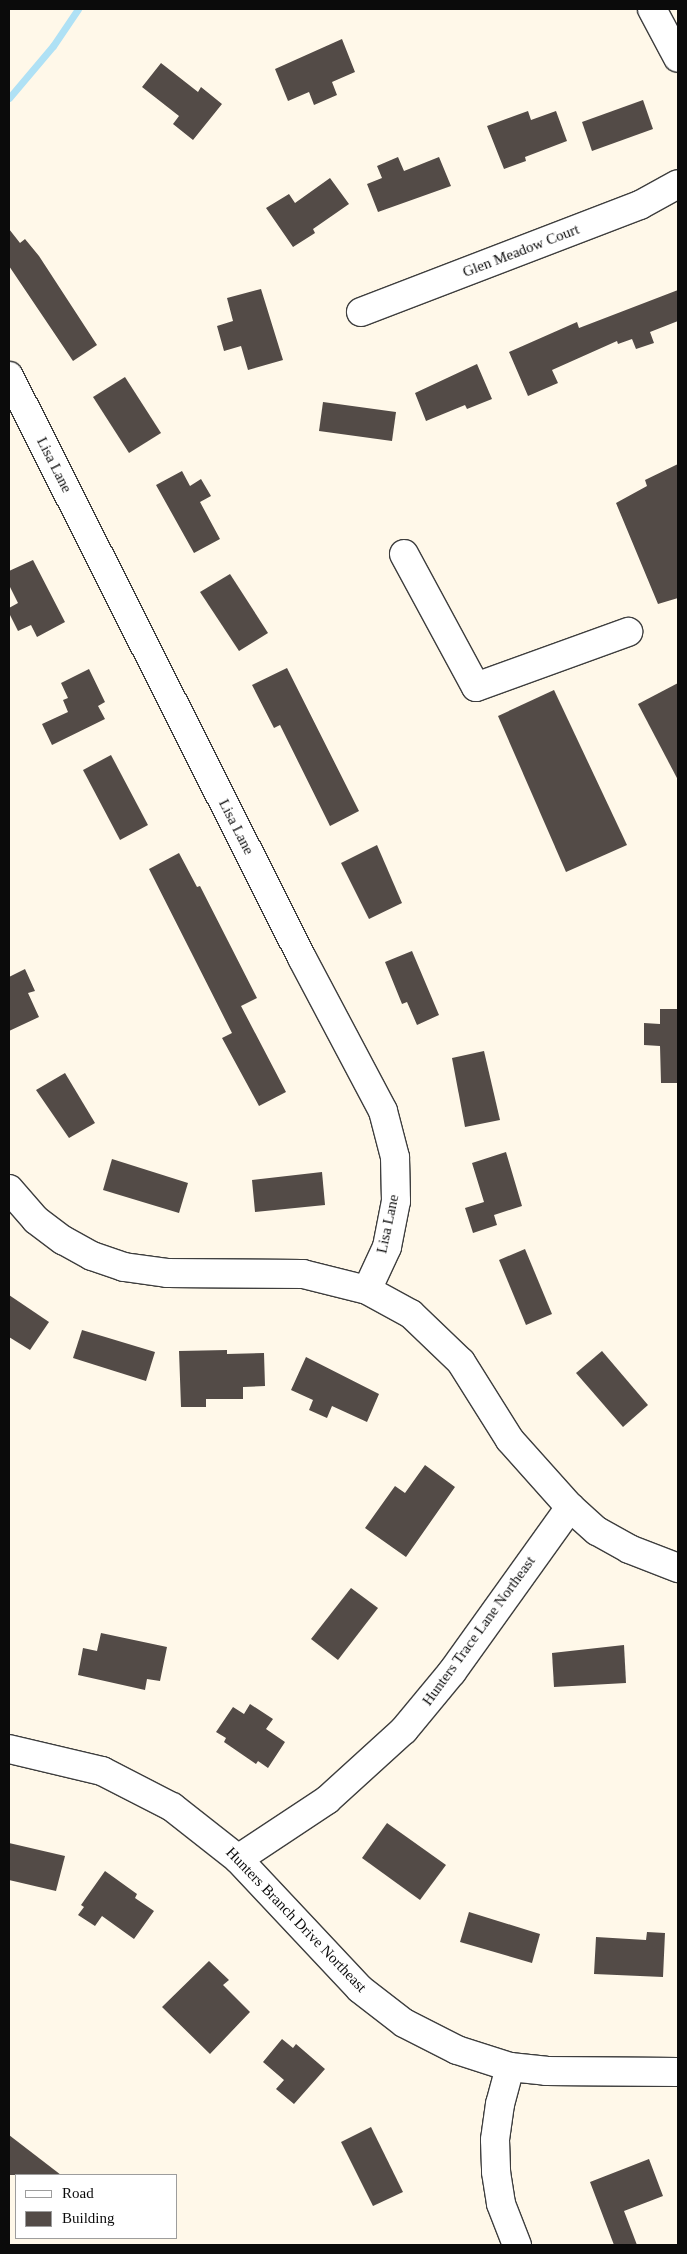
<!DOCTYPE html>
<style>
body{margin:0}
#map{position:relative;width:687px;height:2254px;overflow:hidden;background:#fff8e9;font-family:Georgia,serif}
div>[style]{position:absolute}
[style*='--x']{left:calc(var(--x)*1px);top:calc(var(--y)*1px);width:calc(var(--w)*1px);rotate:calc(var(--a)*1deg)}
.stream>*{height:7px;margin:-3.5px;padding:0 3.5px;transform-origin:3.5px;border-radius:3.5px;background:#afe1f5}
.building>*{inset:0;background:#534b47}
.roads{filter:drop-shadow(1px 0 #3e3e3e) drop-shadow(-1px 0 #3e3e3e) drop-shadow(0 1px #3e3e3e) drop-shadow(0 -1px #3e3e3e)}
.minor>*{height:28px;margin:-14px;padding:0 14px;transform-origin:14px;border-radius:14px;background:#fff}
span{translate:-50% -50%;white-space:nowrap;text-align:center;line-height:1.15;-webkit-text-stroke:5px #fff;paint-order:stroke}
.street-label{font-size:15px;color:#0b0b0b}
.frame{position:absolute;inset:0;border:10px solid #0b0b0b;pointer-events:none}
.legend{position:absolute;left:15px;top:2174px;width:162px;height:65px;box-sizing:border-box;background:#fff;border:1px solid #9d9d9d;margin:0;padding:6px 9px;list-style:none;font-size:15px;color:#0b0b0b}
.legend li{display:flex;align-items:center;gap:10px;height:25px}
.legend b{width:25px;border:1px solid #9d9d9d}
</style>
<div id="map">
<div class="stream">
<i style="--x:9;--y:98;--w:68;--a:-49.8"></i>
<i style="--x:53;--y:46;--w:45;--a:-56"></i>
</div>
<div class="building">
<i style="clip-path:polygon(342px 39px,355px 72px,332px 82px,337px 95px,314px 105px,309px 92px,288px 101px,275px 69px)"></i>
<i style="clip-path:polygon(161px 63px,198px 92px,201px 87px,222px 104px,193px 140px,173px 124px,179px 116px,142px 87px)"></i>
<i style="clip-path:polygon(643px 100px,653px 129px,592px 151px,582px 122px)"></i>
<i style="clip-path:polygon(528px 111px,531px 120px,556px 111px,567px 141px,525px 157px,526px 161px,504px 169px,487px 126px)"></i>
<i style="clip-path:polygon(398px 157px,404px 171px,439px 157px,451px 186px,378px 212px,367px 184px,382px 178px,377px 166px)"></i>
<i style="clip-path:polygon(330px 178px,349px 204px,313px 229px,315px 233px,293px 247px,266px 208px,289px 194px,295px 203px)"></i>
<i style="clip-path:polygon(9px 229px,20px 243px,25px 239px,39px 256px,97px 345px,73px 361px,9px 266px)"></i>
<i style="clip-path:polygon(261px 289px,283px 360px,248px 370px,241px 346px,224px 351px,217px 326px,233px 321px,227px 298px)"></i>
<i style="clip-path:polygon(678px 290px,678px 321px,650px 332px,654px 343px,636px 349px,632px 339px,618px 344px,617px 341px,552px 370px,558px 383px,528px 396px,509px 352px,577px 322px,579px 328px)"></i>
<i style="clip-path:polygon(477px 364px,492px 399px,467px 409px,465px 405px,426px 421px,415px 393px)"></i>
<i style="clip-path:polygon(125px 377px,161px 433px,129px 453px,93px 397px)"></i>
<i style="clip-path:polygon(323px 402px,396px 412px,392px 441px,319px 431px)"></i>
<i style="clip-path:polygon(678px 464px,678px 598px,658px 604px,616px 503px,647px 486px,645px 480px)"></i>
<i style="clip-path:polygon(182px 471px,190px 486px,201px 479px,211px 496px,200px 502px,220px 539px,194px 553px,156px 485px)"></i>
<i style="clip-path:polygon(33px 560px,65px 622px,37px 637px,31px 625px,18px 631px,9px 613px,9px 608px,18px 603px,9px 585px,9px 571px)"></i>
<i style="clip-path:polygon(230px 574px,268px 633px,239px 651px,200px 592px)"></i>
<i style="clip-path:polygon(287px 668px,359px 811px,330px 826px,280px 725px,274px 728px,252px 685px)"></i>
<i style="clip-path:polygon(89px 669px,105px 702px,98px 706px,105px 719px,52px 745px,42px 724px,68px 712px,63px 700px,68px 698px,61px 683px)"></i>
<i style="clip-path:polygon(678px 683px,678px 780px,638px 704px)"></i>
<i style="clip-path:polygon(554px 690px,627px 845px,566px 872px,498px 716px)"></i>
<i style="clip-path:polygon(111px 755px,148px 825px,120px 840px,83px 770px)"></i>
<i style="clip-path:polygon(377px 845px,402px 903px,369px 919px,341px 863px)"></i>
<i style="clip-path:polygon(179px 853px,197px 887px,200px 886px,257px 998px,241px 1006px,286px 1092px,259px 1106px,222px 1038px,232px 1033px,149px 869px)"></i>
<i style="clip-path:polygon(412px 951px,439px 1015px,417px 1025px,407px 1002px,402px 1004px,385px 962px)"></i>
<i style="clip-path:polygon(25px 969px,35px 991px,28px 993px,39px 1017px,9px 1031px,9px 977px)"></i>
<i style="clip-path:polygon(660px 1009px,678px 1009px,678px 1083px,661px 1083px,660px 1046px,644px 1045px,644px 1023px,660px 1024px)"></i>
<i style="clip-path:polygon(484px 1051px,500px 1120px,465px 1127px,452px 1058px)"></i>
<i style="clip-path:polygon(65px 1073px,95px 1123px,69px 1138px,36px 1090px)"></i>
<i style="clip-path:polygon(506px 1152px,522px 1206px,494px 1215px,497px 1225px,473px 1233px,465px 1208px,484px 1202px,472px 1163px)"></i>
<i style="clip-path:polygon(112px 1159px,188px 1183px,179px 1213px,103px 1190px)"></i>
<i style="clip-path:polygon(322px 1172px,325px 1205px,255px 1212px,252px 1180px)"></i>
<i style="clip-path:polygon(525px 1249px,552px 1314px,526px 1325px,499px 1260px)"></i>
<i style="clip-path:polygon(9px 1295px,49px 1322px,30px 1350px,9px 1337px)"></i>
<i style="clip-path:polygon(82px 1330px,155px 1352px,146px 1381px,73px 1358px)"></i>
<i style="clip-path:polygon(227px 1350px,227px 1354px,264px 1353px,265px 1386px,243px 1387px,243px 1399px,206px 1399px,206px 1407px,181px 1407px,179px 1351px)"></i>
<i style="clip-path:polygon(602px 1351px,648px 1405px,623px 1427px,576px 1373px)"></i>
<i style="clip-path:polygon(306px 1357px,379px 1394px,367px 1422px,332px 1406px,327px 1418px,309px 1410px,313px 1400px,291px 1390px)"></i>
<i style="clip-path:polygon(425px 1465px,455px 1487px,406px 1557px,365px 1528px,395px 1486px,405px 1493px)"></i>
<i style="clip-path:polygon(351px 1588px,378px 1608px,338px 1660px,311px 1639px)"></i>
<i style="clip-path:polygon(101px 1633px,167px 1647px,160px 1681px,147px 1679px,145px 1690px,78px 1675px,83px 1648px,97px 1651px)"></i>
<i style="clip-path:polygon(624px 1645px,626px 1683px,554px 1687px,552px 1653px)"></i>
<i style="clip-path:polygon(250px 1704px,273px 1719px,266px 1729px,285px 1742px,268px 1768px,258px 1761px,256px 1764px,224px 1742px,226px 1738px,216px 1732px,233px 1707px,244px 1714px)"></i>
<i style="clip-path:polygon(387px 1823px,446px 1865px,420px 1900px,362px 1858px)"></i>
<i style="clip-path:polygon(9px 1843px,65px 1856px,56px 1891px,9px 1880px)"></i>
<i style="clip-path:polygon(105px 1871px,137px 1894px,135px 1898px,154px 1911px,134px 1939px,102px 1916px,95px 1926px,78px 1915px,84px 1907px,81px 1905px)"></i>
<i style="clip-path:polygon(469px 1912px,540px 1934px,532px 1963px,460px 1942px)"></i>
<i style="clip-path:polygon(647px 1932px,665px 1933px,663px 1977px,594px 1974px,596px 1937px,646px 1940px)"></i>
<i style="clip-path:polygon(209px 1961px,229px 1980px,223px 1985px,250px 2012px,210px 2054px,162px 2007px)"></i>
<i style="clip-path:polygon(282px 2039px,293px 2048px,296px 2044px,325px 2069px,294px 2104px,276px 2089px,284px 2080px,263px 2062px)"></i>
<i style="clip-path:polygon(371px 2127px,403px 2192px,373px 2206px,341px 2142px)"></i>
<i style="clip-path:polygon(9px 2135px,61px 2175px,9px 2175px)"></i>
<i style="clip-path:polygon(649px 2159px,663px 2196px,624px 2211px,637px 2245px,614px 2245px,590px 2182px)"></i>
</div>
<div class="roads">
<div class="minor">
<i style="--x:652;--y:9;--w:55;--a:62"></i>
<i style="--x:361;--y:312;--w:299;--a:-21"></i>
<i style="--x:640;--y:205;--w:43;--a:-28.9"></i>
<i style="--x:9;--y:376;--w:652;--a:63.28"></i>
<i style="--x:302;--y:958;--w:173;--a:62.1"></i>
<i style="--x:383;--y:1111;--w:48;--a:75.4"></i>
<i style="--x:395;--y:1157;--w:44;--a:88.7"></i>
<i style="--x:396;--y:1201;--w:47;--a:101.1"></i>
<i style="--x:387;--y:1247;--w:47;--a:114.9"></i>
<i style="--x:404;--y:554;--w:151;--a:61.6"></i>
<i style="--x:476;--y:687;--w:162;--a:-19.9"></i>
<i style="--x:9;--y:1189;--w:41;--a:48.9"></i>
<i style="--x:36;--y:1220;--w:34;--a:37"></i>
<i style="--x:63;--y:1240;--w:33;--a:29"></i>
<i style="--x:92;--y:1256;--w:34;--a:19"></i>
<i style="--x:124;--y:1267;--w:43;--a:7.9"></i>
<i style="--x:167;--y:1273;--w:136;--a:0.4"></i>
<i style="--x:303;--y:1274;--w:66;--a:14"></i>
<i style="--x:367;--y:1290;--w:50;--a:28.6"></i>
<i style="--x:411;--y:1314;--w:69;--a:43.8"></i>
<i style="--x:461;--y:1362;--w:92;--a:57.9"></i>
<i style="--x:510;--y:1440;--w:90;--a:48.2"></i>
<i style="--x:570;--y:1507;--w:36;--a:42"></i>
<i style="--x:597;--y:1531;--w:37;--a:29"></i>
<i style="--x:629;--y:1549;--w:53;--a:21.2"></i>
<i style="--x:9;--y:1749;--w:96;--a:13.3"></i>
<i style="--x:102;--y:1771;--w:79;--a:27.2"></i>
<i style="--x:172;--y:1807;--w:84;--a:38.2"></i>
<i style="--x:238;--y:1859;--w:178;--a:46.8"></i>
<i style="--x:360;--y:1989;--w:56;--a:37.7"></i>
<i style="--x:404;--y:2023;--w:59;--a:27"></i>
<i style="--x:457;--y:2050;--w:56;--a:17.8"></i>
<i style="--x:510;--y:2067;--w:36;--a:6"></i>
<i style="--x:546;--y:2071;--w:132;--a:0.4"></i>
<i style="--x:238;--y:1859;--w:107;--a:-33.5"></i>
<i style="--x:327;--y:1800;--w:104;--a:-42.3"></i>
<i style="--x:404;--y:1730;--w:75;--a:-50.4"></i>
<i style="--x:452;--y:1672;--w:203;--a:-54.4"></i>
<i style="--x:510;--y:2067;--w:38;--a:105"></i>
<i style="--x:500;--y:2104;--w:36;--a:98"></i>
<i style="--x:495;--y:2140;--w:32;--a:88"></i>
<i style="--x:496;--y:2172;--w:32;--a:81"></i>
<i style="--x:501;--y:2204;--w:44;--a:68.7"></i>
</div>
</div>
<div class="street-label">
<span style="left:521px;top:251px;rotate:-21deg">Glen Meadow Court</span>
<span style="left:54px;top:465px;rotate:63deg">Lisa Lane</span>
<span style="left:236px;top:827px;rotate:63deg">Lisa Lane</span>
<span style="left:388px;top:1224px;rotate:-78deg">Lisa Lane</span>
<span style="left:479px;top:1631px;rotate:-54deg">Hunters Trace Lane Northeast</span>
<span style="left:296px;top:1920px;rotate:46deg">Hunters Branch Drive Northeast</span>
</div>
<div class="frame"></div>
<ul class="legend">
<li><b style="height:6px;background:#fff"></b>Road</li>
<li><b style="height:14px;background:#534b47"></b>Building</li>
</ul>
</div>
